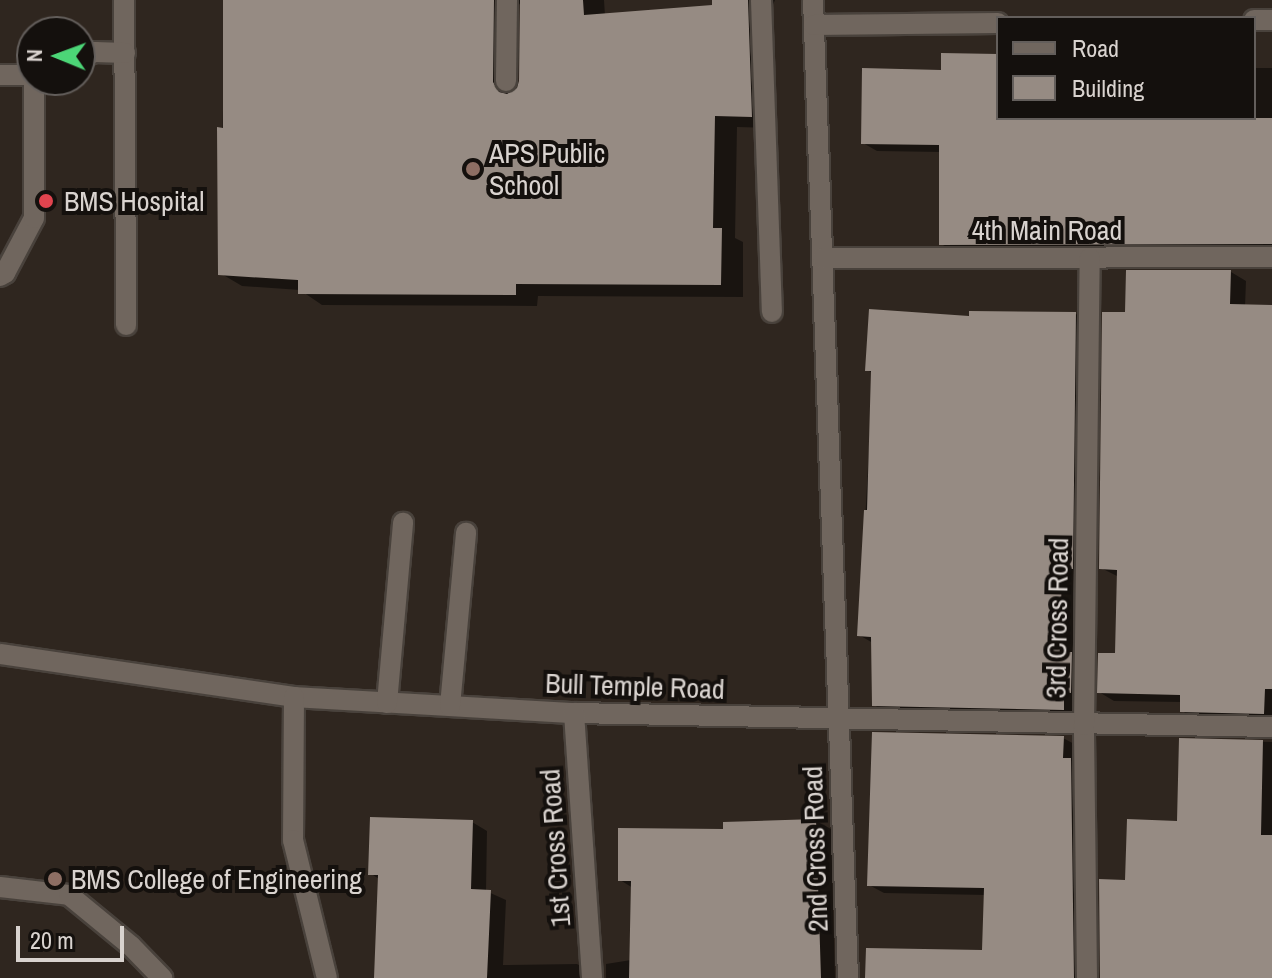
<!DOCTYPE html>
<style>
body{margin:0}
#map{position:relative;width:1272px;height:978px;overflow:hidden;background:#2f261f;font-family:"Archivo Narrow",sans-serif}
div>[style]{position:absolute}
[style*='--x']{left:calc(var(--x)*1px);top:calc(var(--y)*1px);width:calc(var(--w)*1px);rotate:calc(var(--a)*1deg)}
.shadow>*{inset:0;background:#0007}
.building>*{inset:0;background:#968b83}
.roads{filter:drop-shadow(2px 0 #49423c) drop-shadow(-2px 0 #49423c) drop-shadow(0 2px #49423c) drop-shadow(0 -2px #49423c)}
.minor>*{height:20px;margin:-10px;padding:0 10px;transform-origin:10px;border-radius:10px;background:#70665e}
.dots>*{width:22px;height:22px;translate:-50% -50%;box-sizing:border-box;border:4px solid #14100d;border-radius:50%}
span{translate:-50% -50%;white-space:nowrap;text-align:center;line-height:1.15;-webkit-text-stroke:8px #14100d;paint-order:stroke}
.poi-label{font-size:28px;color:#d9d3cf}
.left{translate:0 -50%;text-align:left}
.street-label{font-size:28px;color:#d9d3cf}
.legend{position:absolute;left:996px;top:16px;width:260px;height:104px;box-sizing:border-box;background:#14100d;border:2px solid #635e5b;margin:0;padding:10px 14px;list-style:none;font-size:24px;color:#d9d3cf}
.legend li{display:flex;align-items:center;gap:16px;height:40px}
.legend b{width:40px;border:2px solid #635e5b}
.north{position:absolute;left:16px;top:16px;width:80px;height:80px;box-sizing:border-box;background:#14100d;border:2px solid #635e5b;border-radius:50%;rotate:271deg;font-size:22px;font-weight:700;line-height:32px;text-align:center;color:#d9d3cf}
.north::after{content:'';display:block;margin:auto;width:28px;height:36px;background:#4cd677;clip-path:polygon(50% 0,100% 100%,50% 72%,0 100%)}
.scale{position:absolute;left:16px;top:926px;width:108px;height:36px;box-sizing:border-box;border:4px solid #d9d3cf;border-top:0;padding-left:10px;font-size:24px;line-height:28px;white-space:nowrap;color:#d9d3cf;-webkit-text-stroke:6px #14100d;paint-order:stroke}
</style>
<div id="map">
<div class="shadow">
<i style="clip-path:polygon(evenodd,225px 0,604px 0,605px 16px,714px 6px,714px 0,775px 0,769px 14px,773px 128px,737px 127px,735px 238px,743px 242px,743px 297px,538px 296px,537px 306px,322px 305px,300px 290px,242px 286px,220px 273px,225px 0,522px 3px,521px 81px,514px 98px,518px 5px,522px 3px)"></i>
<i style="clip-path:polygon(998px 59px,998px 118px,1254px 118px,1254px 68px,1272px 68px,1272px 254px,956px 252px,941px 244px,941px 152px,877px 151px,863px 143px,943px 72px)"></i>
<i style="clip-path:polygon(1231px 272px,1246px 281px,1245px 307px,1272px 307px,1272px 721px,1197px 720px,1182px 711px,1182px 702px,1114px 701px,1099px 692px,1117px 655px,1119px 577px,1101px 568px,1127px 314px)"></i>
<i style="clip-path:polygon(1076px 314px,1093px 324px,1080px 718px,891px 715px,874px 705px,873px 643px,859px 635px,873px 373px,867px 370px,971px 318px)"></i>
<i style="clip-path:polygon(1063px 738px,1078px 746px,1088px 978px,867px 978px,984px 952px,986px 895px,884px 893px,869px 885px)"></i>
<i style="clip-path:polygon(1181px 740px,1272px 742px,1272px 978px,1100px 978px,1101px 882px,1127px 882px,1179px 823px)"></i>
<i style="clip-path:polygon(816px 821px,831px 829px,835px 978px,606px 978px,606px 964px,631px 960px,633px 888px,620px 880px,725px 831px)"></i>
<i style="clip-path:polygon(472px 822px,487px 831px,486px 891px,506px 900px,503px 965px,577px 964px,593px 973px,593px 978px,376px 978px,379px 879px,370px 873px)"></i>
</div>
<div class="building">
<i style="clip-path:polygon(223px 0,494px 0,493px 82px,499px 92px,507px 94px,517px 88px,519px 81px,520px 0,583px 0,584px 15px,712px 5px,712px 0,748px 0,752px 117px,715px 116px,713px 228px,722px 228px,721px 285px,516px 284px,516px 295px,298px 294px,298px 280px,218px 275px,217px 127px,223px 128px)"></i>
<i style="clip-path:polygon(941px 53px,998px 54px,998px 118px,1272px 118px,1272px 244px,939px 245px,939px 145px,861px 144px,862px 68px,941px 70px)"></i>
<i style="clip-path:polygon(1126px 270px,1231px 270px,1230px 304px,1272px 305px,1272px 689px,1265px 689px,1264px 714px,1180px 712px,1180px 695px,1097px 693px,1098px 653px,1115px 653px,1117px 570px,1099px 569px,1102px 312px,1125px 312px)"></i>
<i style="clip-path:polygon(869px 309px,969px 316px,969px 311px,1076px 312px,1073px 569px,1062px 568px,1060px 652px,1072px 652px,1071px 693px,1064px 692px,1064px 710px,872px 706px,871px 637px,857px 636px,864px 510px,867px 510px,871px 371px,865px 371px)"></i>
<i style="clip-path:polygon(872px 732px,1064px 736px,1063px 758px,1071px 758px,1074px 978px,865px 978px,866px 948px,982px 950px,984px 888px,867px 886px)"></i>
<i style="clip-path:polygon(1179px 738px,1263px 740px,1261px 835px,1272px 835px,1272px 978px,1100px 978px,1099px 879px,1125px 880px,1127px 819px,1177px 821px)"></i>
<i style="clip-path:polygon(370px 817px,473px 820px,471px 889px,491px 890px,487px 978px,374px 978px,378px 875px,368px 875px)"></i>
<i style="clip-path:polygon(816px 819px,821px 978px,629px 978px,631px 881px,618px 881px,618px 828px,723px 829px,723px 822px)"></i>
</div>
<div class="roads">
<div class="minor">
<i style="--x:124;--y:0;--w:325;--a:89.6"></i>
<i style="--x:761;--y:0;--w:312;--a:88"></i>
<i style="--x:813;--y:0;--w:979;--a:87.95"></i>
<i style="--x:1254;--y:20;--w:18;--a:0"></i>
<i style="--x:814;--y:25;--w:184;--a:-0.6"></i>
<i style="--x:80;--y:58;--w:16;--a:-22"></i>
<i style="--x:95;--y:52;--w:30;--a:2"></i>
<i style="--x:0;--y:75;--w:32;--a:0"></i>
<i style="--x:506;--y:81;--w:81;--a:-89.3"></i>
<i style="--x:823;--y:258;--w:449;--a:-0.1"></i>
<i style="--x:0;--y:276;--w:6;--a:-31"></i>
<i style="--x:5;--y:273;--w:62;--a:-62.2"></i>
<i style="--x:34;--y:218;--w:138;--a:-90"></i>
<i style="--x:0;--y:654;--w:297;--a:8.3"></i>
<i style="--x:294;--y:697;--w:280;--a:3.3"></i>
<i style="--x:574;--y:713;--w:698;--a:1.15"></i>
<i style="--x:294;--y:697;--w:143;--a:90.4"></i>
<i style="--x:293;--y:840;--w:142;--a:76.2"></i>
<i style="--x:387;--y:703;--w:181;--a:-84.9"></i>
<i style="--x:450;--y:706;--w:174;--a:-84.7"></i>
<i style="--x:574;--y:713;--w:266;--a:86.1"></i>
<i style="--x:0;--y:887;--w:69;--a:6.6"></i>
<i style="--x:69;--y:895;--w:80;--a:39.4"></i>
<i style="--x:131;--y:946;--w:45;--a:45.9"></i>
<i style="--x:1087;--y:978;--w:253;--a:-90.7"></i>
<i style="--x:1084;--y:725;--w:467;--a:-89.3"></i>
</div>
</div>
<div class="dots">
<i style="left:473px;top:169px;background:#8d6e63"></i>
<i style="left:46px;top:201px;background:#e0444e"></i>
<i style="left:55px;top:879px;background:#8d6e63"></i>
</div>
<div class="poi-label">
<span class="left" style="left:489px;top:169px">APS Public<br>School</span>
<span class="left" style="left:64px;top:201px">BMS Hospital</span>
<span class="left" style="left:71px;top:879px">BMS College of Engineering</span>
</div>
<div class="street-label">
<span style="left:1047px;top:230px">4th Main Road</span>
<span style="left:1057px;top:618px;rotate:-89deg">3rd Cross Road</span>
<span style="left:635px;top:686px;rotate:2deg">Bull Temple Road</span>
<span style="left:555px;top:848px;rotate:-94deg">1st Cross Road</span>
<span style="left:815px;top:849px;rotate:-92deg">2nd Cross Road</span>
</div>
<ul class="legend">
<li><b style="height:10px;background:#70665e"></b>Road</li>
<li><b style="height:22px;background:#968b83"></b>Building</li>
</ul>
<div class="north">N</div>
<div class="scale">20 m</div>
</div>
